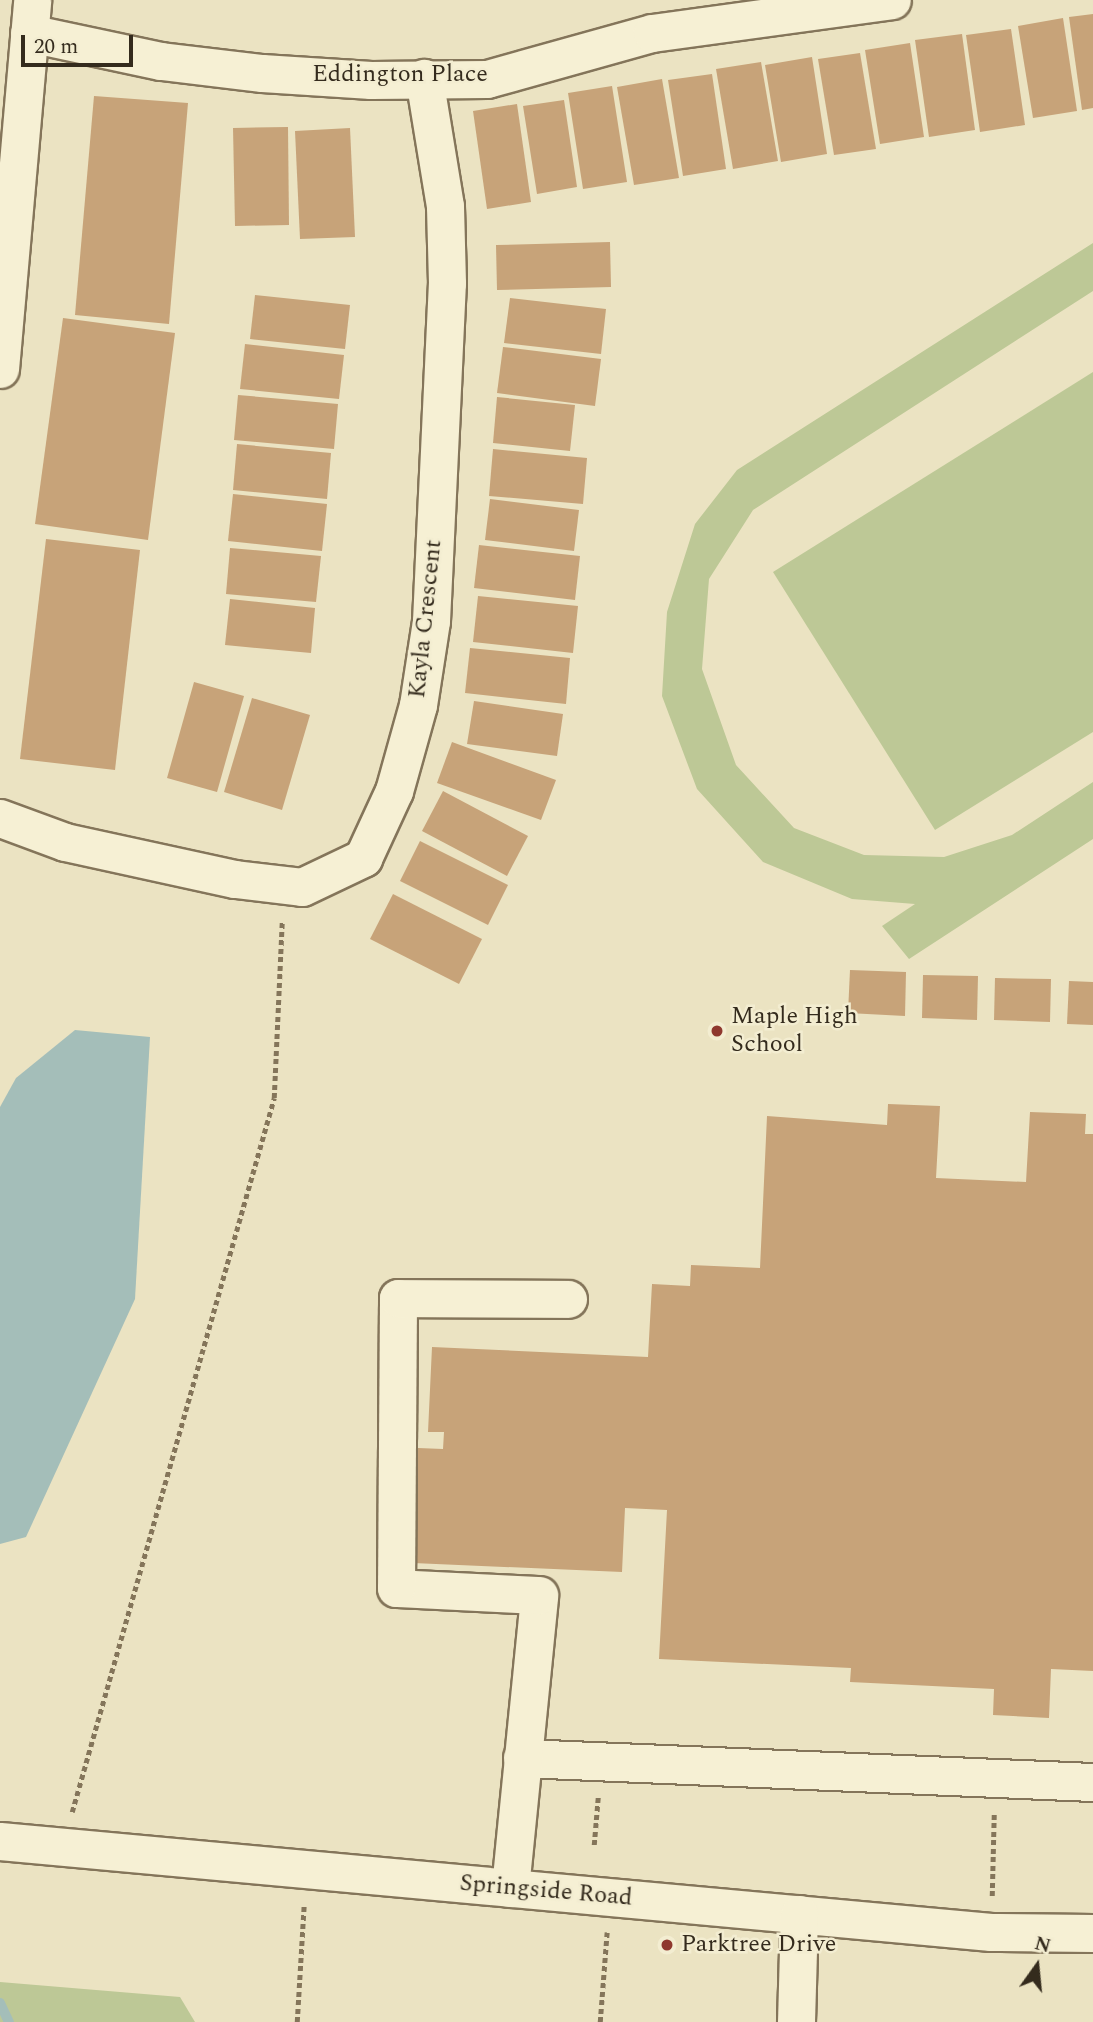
<!DOCTYPE html>
<style>
body{margin:0}
#map{position:relative;width:1093px;height:2022px;overflow:hidden;background:#ebe3c2;font-family:Spectral,serif}
div>[style]{position:absolute}
[style*='--x']{left:calc(var(--x)*1px);top:calc(var(--y)*1px);width:calc(var(--w)*1px);rotate:calc(var(--a)*1deg)}
.green>*{inset:0;background:#bdc896}
.water>*{inset:0;background:#a4beb9}
.stream>*{height:10px;margin:-5px;padding:0 5px;transform-origin:5px;border-radius:5px;background:#a4beb9}
.building>*{inset:0;background:#c7a379}
.path>*{height:4.5px;margin-top:-2.25px;transform-origin:0;background:repeating-linear-gradient(90deg,#84755a 0 5px,transparent 0 8.5px)}
.roads{filter:drop-shadow(2px 0 #84755a) drop-shadow(-2px 0 #84755a) drop-shadow(0 2px #84755a) drop-shadow(0 -2px #84755a)}
.minor>*{height:37px;margin:-18.5px;padding:0 18.5px;transform-origin:18.5px;border-radius:18.5px;background:#f6f0d4}
.dots>*{width:19px;height:19px;translate:-50% -50%;box-sizing:border-box;border:4px solid #f3edd1;border-radius:50%}
span{translate:-50% -50%;white-space:nowrap;text-align:center;line-height:1.15;-webkit-text-stroke:5px #f3edd1;paint-order:stroke}
.street-label{font-size:24px;color:#342b1d}
.poi-label{font-size:24px;color:#342b1d}
.left{translate:0 -50%;text-align:left}
.north{position:absolute;left:1002px;top:1931px;width:70px;height:70px;-webkit-text-stroke:5px #f3edd1;paint-order:stroke;rotate:15deg;font-size:19px;font-weight:700;line-height:28px;text-align:center;color:#342b1d}
.north::after{content:'';display:block;margin:auto;width:24px;height:32px;background:#342b1d;clip-path:polygon(50% 0,100% 100%,50% 72%,0 100%)}
.scale{position:absolute;left:21px;top:35px;width:112px;height:32px;box-sizing:border-box;border:4px solid #342b1d;border-top:0;padding-left:9px;font-size:21px;line-height:24px;white-space:nowrap;color:#342b1d;-webkit-text-stroke:5px #f3edd1;paint-order:stroke}
</style>
<div id="map">
<div class="green">
<i style="clip-path:polygon(1093px 243px,1093px 291px,753px 510px,709px 579px,702px 669px,736px 765px,794px 828px,864px 855px,944px 857px,1012px 835px,1093px 782px,1093px 839px,909px 959px,882px 926px,915px 904px,852px 899px,763px 862px,697px 789px,662px 696px,667px 612px,695px 524px,737px 470px)"></i>
<i style="clip-path:polygon(1093px 372px,1093px 732px,935px 830px,773px 572px)"></i>
<i style="clip-path:polygon(0 1982px,180px 1997px,195px 2022px,0 2022px)"></i>
</div>
<div class="water">
<i style="clip-path:polygon(75px 1030px,150px 1037px,135px 1299px,26px 1537px,0 1544px,0 1107px,16px 1078px)"></i>
</div>
<div class="stream">
<i style="--x:0;--y:2003;--w:21;--a:65"></i>
</div>
<div class="building">
<i style="clip-path:polygon(1093px 14px,1093px 108px,1082px 110px,1069px 17px)"></i>
<i style="clip-path:polygon(1063px 18px,1077px 111px,1033px 118px,1018px 26px)"></i>
<i style="clip-path:polygon(1011px 29px,1025px 125px,980px 132px,966px 35px)"></i>
<i style="clip-path:polygon(962px 34px,975px 130px,929px 137px,915px 40px)"></i>
<i style="clip-path:polygon(910px 43px,924px 137px,880px 144px,865px 50px)"></i>
<i style="clip-path:polygon(860px 53px,876px 149px,834px 155px,818px 59px)"></i>
<i style="clip-path:polygon(812px 57px,827px 154px,781px 162px,765px 65px)"></i>
<i style="clip-path:polygon(761px 62px,778px 161px,733px 169px,716px 69px)"></i>
<i style="clip-path:polygon(712px 74px,726px 169px,683px 176px,668px 80px)"></i>
<i style="clip-path:polygon(662px 79px,679px 178px,634px 185px,617px 87px)"></i>
<i style="clip-path:polygon(612px 86px,627px 182px,583px 189px,568px 93px)"></i>
<i style="clip-path:polygon(94px 96px,188px 103px,169px 324px,75px 315px)"></i>
<i style="clip-path:polygon(564px 100px,577px 187px,537px 194px,523px 106px)"></i>
<i style="clip-path:polygon(517px 104px,531px 202px,487px 209px,473px 111px)"></i>
<i style="clip-path:polygon(288px 127px,289px 225px,235px 226px,233px 128px)"></i>
<i style="clip-path:polygon(350px 128px,355px 237px,300px 239px,295px 131px)"></i>
<i style="clip-path:polygon(610px 242px,611px 287px,497px 290px,496px 245px)"></i>
<i style="clip-path:polygon(255px 295px,350px 305px,345px 349px,250px 339px)"></i>
<i style="clip-path:polygon(510px 298px,606px 309px,601px 354px,504px 343px)"></i>
<i style="clip-path:polygon(63px 318px,175px 333px,148px 540px,35px 524px)"></i>
<i style="clip-path:polygon(245px 344px,344px 355px,339px 399px,240px 389px)"></i>
<i style="clip-path:polygon(503px 347px,601px 359px,595px 406px,497px 393px)"></i>
<i style="clip-path:polygon(238px 395px,338px 404px,334px 449px,234px 440px)"></i>
<i style="clip-path:polygon(497px 397px,575px 405px,570px 451px,493px 443px)"></i>
<i style="clip-path:polygon(237px 444px,331px 453px,327px 499px,233px 490px)"></i>
<i style="clip-path:polygon(493px 449px,587px 458px,583px 504px,489px 496px)"></i>
<i style="clip-path:polygon(233px 494px,327px 504px,322px 551px,228px 541px)"></i>
<i style="clip-path:polygon(490px 499px,579px 510px,574px 551px,485px 540px)"></i>
<i style="clip-path:polygon(46px 539px,140px 550px,115px 770px,20px 759px)"></i>
<i style="clip-path:polygon(479px 545px,580px 556px,575px 600px,474px 588px)"></i>
<i style="clip-path:polygon(230px 548px,321px 556px,316px 602px,226px 594px)"></i>
<i style="clip-path:polygon(478px 596px,578px 606px,573px 653px,473px 642px)"></i>
<i style="clip-path:polygon(230px 599px,315px 608px,311px 653px,225px 645px)"></i>
<i style="clip-path:polygon(470px 648px,570px 658px,566px 704px,465px 693px)"></i>
<i style="clip-path:polygon(194px 682px,244px 696px,217px 792px,167px 778px)"></i>
<i style="clip-path:polygon(252px 698px,310px 715px,282px 810px,224px 792px)"></i>
<i style="clip-path:polygon(474px 701px,563px 714px,557px 756px,467px 744px)"></i>
<i style="clip-path:polygon(452px 742px,556px 780px,541px 820px,437px 783px)"></i>
<i style="clip-path:polygon(443px 791px,528px 836px,507px 876px,422px 831px)"></i>
<i style="clip-path:polygon(420px 841px,508px 885px,488px 925px,400px 881px)"></i>
<i style="clip-path:polygon(393px 894px,482px 939px,459px 984px,370px 939px)"></i>
<i style="clip-path:polygon(850px 970px,906px 972px,905px 1016px,848px 1013px)"></i>
<i style="clip-path:polygon(923px 975px,978px 976px,977px 1020px,922px 1018px)"></i>
<i style="clip-path:polygon(995px 978px,1051px 979px,1050px 1022px,994px 1020px)"></i>
<i style="clip-path:polygon(1069px 981px,1093px 982px,1093px 1025px,1067px 1024px)"></i>
<i style="clip-path:polygon(888px 1104px,940px 1106px,936px 1178px,1026px 1182px,1030px 1112px,1086px 1114px,1085px 1134px,1093px 1134px,1093px 1671px,1051px 1669px,1049px 1718px,993px 1715px,994px 1689px,850px 1682px,851px 1668px,659px 1659px,667px 1510px,625px 1508px,622px 1572px,413px 1563px,418px 1448px,443px 1449px,444px 1432px,428px 1432px,432px 1347px,648px 1357px,652px 1284px,690px 1286px,691px 1265px,760px 1268px,767px 1116px,887px 1125px)"></i>
</div>
<div class="path">
<i style="--x:72;--y:1812;--w:742;--a:-74.2"></i>
<i style="--x:274;--y:1098;--w:177;--a:-87.4"></i>
<i style="--x:594;--y:1845;--w:48;--a:-85.2"></i>
<i style="--x:992;--y:1896;--w:82;--a:-88.6"></i>
<i style="--x:297;--y:2022;--w:118;--a:-86.6"></i>
<i style="--x:600;--y:2022;--w:90;--a:-85.6"></i>
</div>
<div class="roads">
<div class="minor">
<i style="--x:29;--y:33;--w:135;--a:12"></i>
<i style="--x:161;--y:61;--w:102;--a:6.8"></i>
<i style="--x:262;--y:73;--w:109;--a:3.7"></i>
<i style="--x:371;--y:80;--w:116;--a:-0.5"></i>
<i style="--x:487;--y:79;--w:171;--a:-15.6"></i>
<i style="--x:652;--y:33;--w:242;--a:-7.8"></i>
<i style="--x:0;--y:369;--w:370;--a:-85"></i>
<i style="--x:0;--y:818;--w:69;--a:20.3"></i>
<i style="--x:65;--y:842;--w:174;--a:12.3"></i>
<i style="--x:235;--y:879;--w:67;--a:6.8"></i>
<i style="--x:302;--y:887;--w:68;--a:-25.4"></i>
<i style="--x:363;--y:858;--w:74;--a:-65.2"></i>
<i style="--x:394;--y:791;--w:89;--a:-74.4"></i>
<i style="--x:418;--y:705;--w:85;--a:-81.2"></i>
<i style="--x:431;--y:621;--w:338;--a:-87.3"></i>
<i style="--x:447;--y:283;--w:77;--a:-91.5"></i>
<i style="--x:445;--y:206;--w:130;--a:-99.3"></i>
<i style="--x:522;--y:1758;--w:572;--a:2.41"></i>
<i style="--x:0;--y:1841;--w:995;--a:5.25"></i>
<i style="--x:991;--y:1932;--w:102;--a:0.6"></i>
<i style="--x:510;--y:1888;--w:294;--a:-84.3"></i>
<i style="--x:539;--y:1595;--w:143;--a:-177.2"></i>
<i style="--x:396;--y:1588;--w:290;--a:-89.6"></i>
<i style="--x:398;--y:1298;--w:170;--a:0.3"></i>
<i style="--x:796;--y:2022;--w:108;--a:-88.4"></i>
</div>
</div>
<div class="dots">
<i style="left:717px;top:1031px;background:#8f382e"></i>
<i style="left:667px;top:1945px;background:#8f382e"></i>
</div>
<div class="street-label">
<span style="left:400px;top:75px">Eddington Place</span>
<span style="left:426px;top:619px;rotate:-84deg">Kayla Crescent</span>
<span style="left:546px;top:1891px;rotate:5deg">Springside Road</span>
</div>
<div class="poi-label">
<span class="left" style="left:731px;top:1031px">Maple High<br>School</span>
<span class="left" style="left:681px;top:1945px">Parktree Drive</span>
</div>
<div class="north">N</div>
<div class="scale">20 m</div>
</div>
